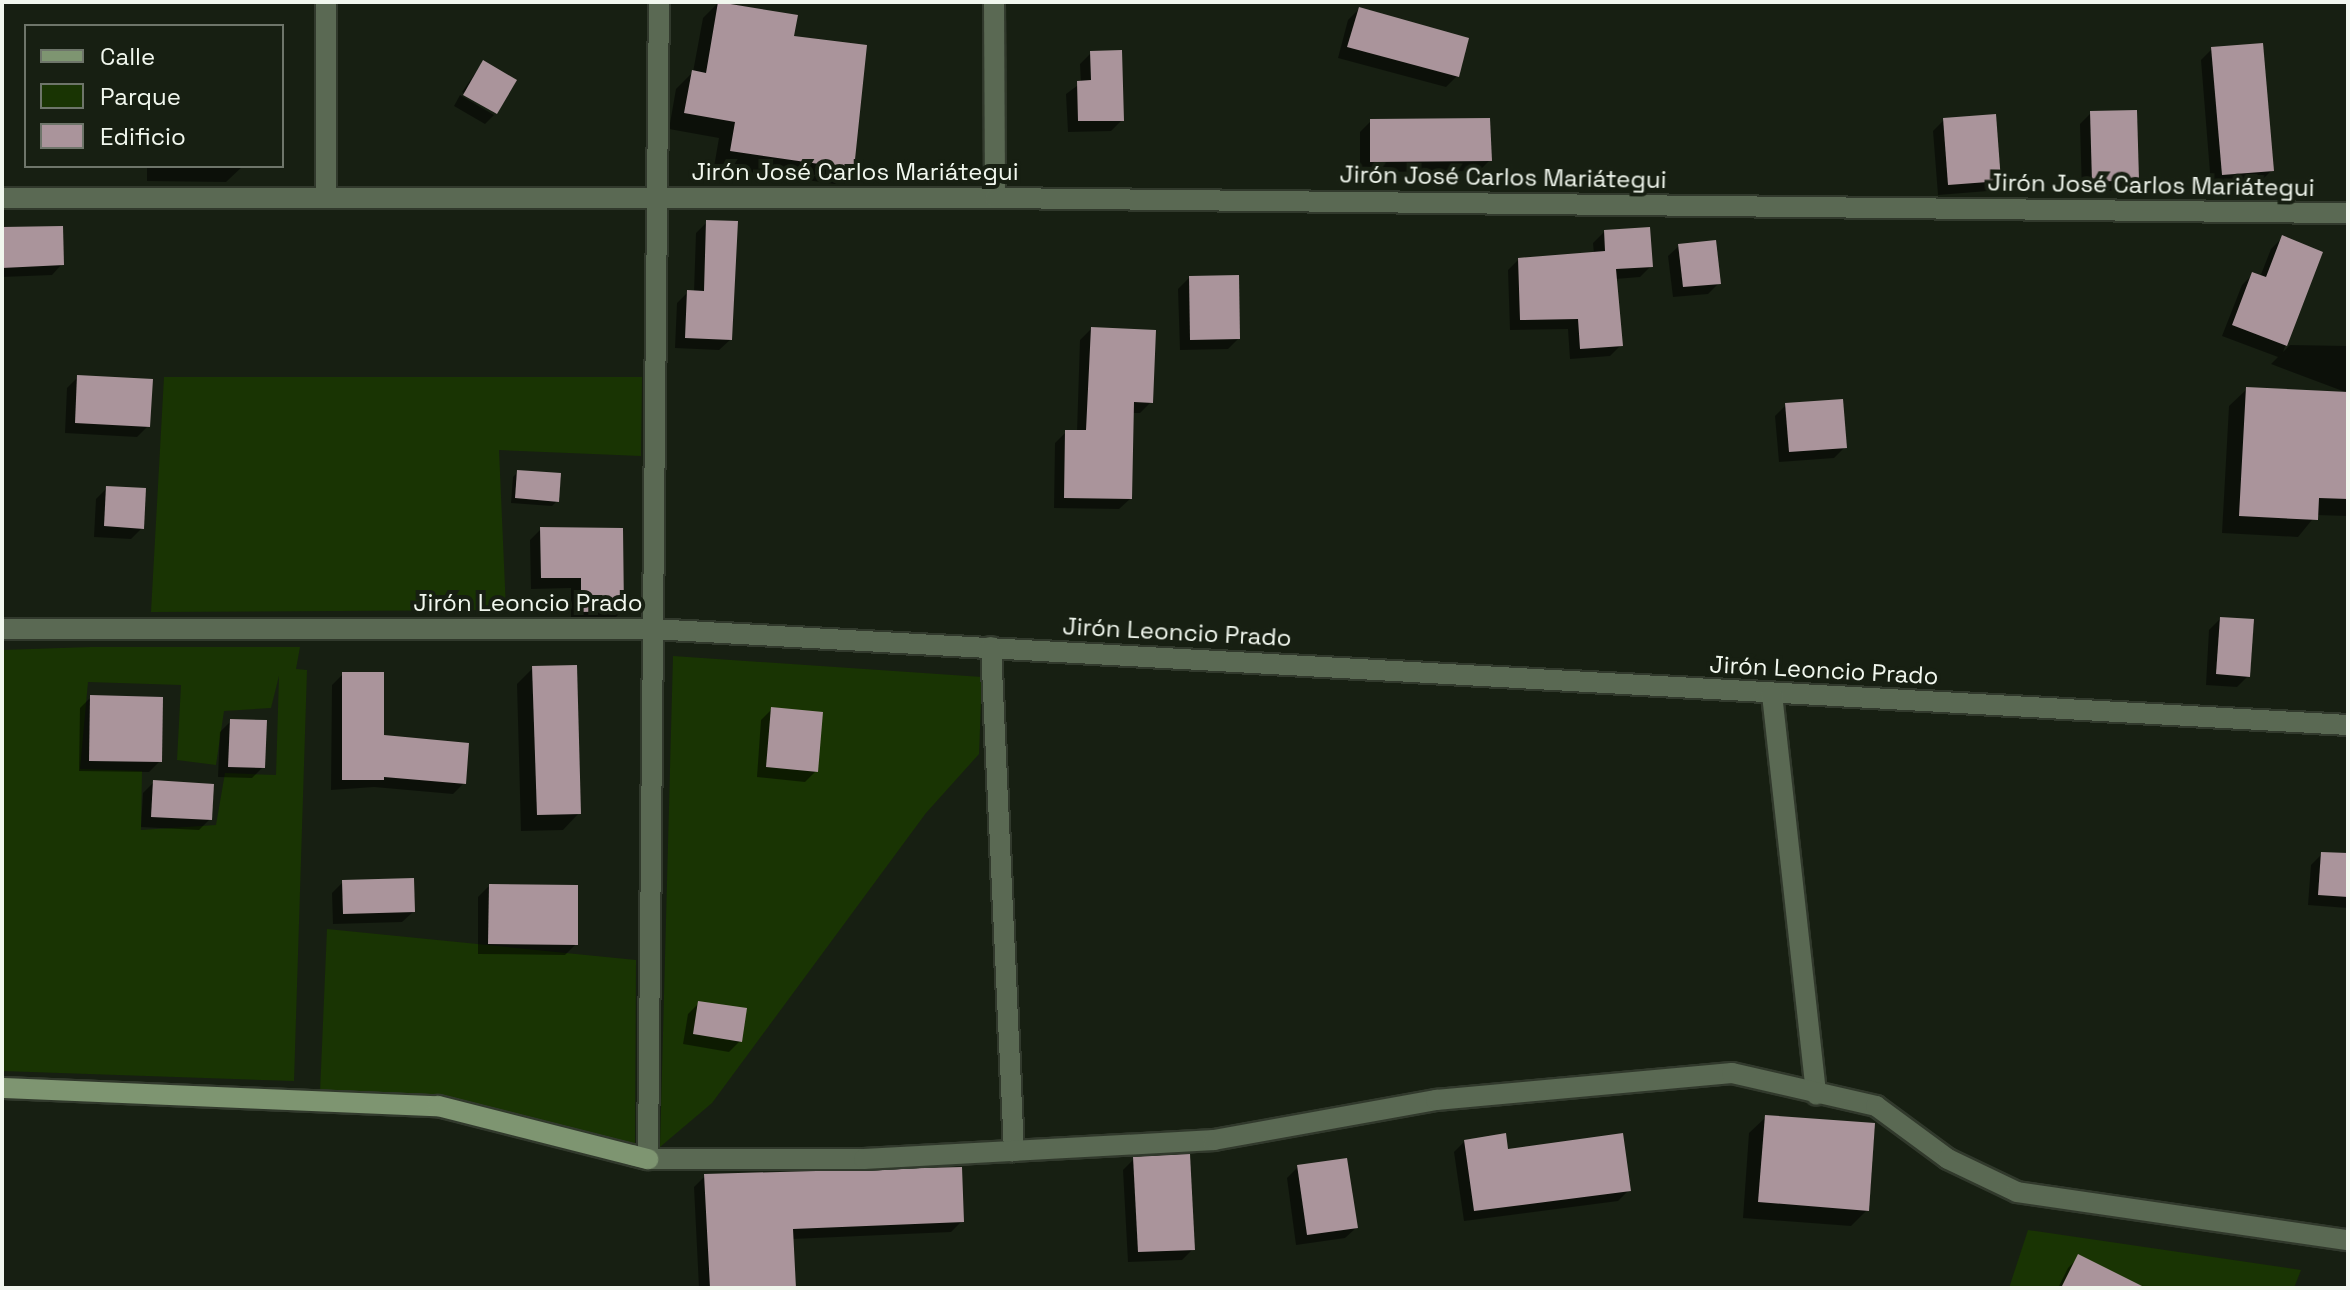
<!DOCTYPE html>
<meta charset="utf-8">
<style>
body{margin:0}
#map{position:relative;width:2350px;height:1290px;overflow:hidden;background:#171f12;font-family:"Space Grotesk",sans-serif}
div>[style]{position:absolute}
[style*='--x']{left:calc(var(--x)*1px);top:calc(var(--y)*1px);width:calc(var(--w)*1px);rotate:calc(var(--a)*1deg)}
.green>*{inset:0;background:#193403}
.shadow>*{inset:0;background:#0007}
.building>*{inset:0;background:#aa949b}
.roads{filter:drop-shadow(2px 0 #31392c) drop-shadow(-2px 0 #31392c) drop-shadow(0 2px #31392c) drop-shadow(0 -2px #31392c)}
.street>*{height:20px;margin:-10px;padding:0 10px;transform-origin:10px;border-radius:10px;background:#5a6953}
.secondary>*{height:20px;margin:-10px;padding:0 10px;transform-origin:10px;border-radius:10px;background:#7e9571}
span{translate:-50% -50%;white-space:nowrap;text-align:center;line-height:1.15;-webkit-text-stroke:8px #171f12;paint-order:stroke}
.street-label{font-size:24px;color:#f1f7ee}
.frame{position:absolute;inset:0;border:4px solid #f1f7ee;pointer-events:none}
.legend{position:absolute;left:24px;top:24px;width:260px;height:144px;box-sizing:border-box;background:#171f12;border:2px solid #6e756a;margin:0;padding:10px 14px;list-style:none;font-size:24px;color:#f1f7ee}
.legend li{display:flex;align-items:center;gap:16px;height:40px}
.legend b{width:40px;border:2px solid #6e756a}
</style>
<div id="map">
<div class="green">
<i style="clip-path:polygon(164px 377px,642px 377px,641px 456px,499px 450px,506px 610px,151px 612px)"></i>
<i style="clip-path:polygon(evenodd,91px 647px,300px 647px,296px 669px,307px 670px,294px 1081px,2px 1071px,2px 650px,91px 647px,279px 676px,276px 775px,225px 773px,216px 825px,141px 830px,142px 771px,80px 769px,88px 682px,181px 685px,177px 760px,216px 765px,224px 711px,271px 708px,279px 676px)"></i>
<i style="clip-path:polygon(673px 656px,982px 677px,979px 754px,926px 813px,712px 1103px,660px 1147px)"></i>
<i style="clip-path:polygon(327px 929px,636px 960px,635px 1144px,320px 1093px)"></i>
<i style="clip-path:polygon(2028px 1230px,2301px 1270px,2294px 1288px,2009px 1288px)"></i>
</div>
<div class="shadow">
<i style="clip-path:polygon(719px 2px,796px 16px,792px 38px,852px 168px,835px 184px,714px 167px,719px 138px,669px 129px,676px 89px,693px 72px,703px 18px)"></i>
<i style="clip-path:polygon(1359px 9px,1457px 76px,1446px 87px,1338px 58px,1348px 20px)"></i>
<i style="clip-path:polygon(2212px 49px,2272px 170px,2261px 181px,2211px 185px,2201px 60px)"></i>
<i style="clip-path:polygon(1091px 53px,1122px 120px,1111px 131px,1068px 132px,1066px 94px,1081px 83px,1080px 64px)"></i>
<i style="clip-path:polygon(483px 62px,514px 80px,495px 113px,462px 92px)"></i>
<i style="clip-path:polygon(460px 95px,494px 115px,485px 124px,454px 106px)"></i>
<i style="clip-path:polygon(2091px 113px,2137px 179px,2126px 190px,2082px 192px,2080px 124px)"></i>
<i style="clip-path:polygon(1944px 120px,1999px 180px,1988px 191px,1938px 195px,1933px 131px)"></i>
<i style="clip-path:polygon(1371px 121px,1490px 160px,1479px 171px,1360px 172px,1360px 132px)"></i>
<i style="clip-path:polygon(147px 166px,243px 166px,226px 182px,147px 181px)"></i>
<i style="clip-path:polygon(707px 222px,730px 340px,719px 350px,675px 348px,677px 303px,688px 292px,694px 292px,696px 233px)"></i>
<i style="clip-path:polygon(2px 229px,62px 264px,52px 275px,2px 277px)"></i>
<i style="clip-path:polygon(1604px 232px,1651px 266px,1640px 277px,1615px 279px,1621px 345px,1610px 356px,1570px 359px,1568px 329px,1510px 330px,1508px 270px,1519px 259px,1594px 254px,1593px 243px)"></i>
<i style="clip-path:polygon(2282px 238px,2321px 253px,2283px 352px,2290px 345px,2348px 346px,2348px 393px,2271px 364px,2278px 357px,2222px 336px,2242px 285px,2253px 274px,2260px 277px,2271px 249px)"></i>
<i style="clip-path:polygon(1679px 246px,1719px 283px,1708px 294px,1673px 297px,1668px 256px)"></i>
<i style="clip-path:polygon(1189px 278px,1238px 339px,1228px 349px,1180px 350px,1178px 289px)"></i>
<i style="clip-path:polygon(1091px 329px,1151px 402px,1140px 413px,1132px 413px,1130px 499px,1119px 509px,1054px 508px,1055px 443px,1066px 432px,1077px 432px,1080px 340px)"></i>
<i style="clip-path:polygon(78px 377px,148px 426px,137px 437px,65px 433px,67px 388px)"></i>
<i style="clip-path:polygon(2247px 389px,2348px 394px,2348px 516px,2316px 515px,2298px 537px,2222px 533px,2229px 406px)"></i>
<i style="clip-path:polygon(1786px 405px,1845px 447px,1834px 458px,1779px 462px,1775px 416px)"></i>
<i style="clip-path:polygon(518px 472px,557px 501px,552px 506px,511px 503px,513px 477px)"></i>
<i style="clip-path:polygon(107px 488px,142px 528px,131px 539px,94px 537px,96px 499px)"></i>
<i style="clip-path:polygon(541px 529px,622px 611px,611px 622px,571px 622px,571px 588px,531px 589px,530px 540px)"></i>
<i style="clip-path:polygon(2220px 619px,2248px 676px,2237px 687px,2206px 685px,2209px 630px)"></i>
<i style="clip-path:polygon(533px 668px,579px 813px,563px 830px,521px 831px,517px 684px)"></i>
<i style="clip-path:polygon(343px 674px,382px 737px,464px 783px,453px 794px,374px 787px,331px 790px,332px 685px)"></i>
<i style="clip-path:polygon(91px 697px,160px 761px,149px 772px,79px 771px,80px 708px)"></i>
<i style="clip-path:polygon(772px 709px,816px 771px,805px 782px,757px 777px,761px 720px)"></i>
<i style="clip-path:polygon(231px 721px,263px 767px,252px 778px,218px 777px,220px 732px)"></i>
<i style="clip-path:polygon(154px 782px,210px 819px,199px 830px,141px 827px,143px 793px)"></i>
<i style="clip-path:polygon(2322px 854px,2348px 855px,2348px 908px,2308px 905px,2311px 865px)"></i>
<i style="clip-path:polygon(343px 882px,413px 912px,402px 922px,333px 924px,332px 893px)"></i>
<i style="clip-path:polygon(489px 886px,576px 944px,565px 955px,478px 954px,478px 897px)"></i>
<i style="clip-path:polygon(699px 1003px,740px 1041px,729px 1052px,683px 1044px,688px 1014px)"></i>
<i style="clip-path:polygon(1766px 1117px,1867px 1210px,1851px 1226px,1743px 1218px,1749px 1133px)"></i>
<i style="clip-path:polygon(1465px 1141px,1629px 1190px,1618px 1201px,1464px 1221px,1454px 1152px)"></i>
<i style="clip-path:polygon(1134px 1159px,1193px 1249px,1182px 1260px,1128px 1262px,1123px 1170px)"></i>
<i style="clip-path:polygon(1298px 1167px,1356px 1228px,1345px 1238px,1296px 1245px,1287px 1178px)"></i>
<i style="clip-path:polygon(705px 1176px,962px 1221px,951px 1232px,792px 1239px,794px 1288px,699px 1288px,694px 1187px)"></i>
<i style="clip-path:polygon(2079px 1257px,2142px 1288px,2058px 1288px,2068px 1268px)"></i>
</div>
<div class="building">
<i style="clip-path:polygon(718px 2px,798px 15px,794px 36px,867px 45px,854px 169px,730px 151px,735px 122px,684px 113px,692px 70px,706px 73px)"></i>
<i style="clip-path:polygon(1359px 7px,1469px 38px,1459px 77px,1347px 47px)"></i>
<i style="clip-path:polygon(2263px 43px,2274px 171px,2222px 175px,2211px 47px)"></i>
<i style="clip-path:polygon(1122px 50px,1124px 121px,1078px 121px,1077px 81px,1091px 80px,1090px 51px)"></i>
<i style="clip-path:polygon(483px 60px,517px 80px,497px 114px,463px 95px)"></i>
<i style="clip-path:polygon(2137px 110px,2139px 180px,2092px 182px,2090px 111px)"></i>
<i style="clip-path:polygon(1996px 114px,2001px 181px,1948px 185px,1943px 118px)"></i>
<i style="clip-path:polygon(1490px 118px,1492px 161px,1370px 162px,1370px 119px)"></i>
<i style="clip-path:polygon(706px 220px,738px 221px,732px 340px,685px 338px,687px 290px,704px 291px)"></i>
<i style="clip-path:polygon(63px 226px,64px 265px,2px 268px,2px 227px)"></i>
<i style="clip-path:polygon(1650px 227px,1653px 267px,1616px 269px,1623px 346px,1580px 349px,1578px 319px,1520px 320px,1518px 258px,1605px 251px,1604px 230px)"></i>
<i style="clip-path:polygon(2282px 235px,2323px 252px,2287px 346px,2232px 325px,2252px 272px,2266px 277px)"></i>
<i style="clip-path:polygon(1716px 240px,1721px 284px,1683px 287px,1678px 244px)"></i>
<i style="clip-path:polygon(1239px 275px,1240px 339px,1190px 340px,1189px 276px)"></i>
<i style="clip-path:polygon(1091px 327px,1156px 330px,1153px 403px,1134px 402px,1132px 499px,1064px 498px,1065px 430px,1086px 430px)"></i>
<i style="clip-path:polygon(77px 375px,153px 379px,150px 427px,75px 423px)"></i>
<i style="clip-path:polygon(2246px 387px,2348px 392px,2348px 499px,2319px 498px,2318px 520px,2239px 516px)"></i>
<i style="clip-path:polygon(1843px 399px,1847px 448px,1789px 452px,1785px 403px)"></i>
<i style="clip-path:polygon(517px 470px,561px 473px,559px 502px,515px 498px)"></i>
<i style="clip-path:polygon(106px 486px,146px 488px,144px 529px,104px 526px)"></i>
<i style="clip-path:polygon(540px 527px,623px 528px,624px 611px,581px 612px,581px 578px,541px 578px)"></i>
<i style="clip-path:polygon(2220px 617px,2254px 619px,2250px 677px,2216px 674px)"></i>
<i style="clip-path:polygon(577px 665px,581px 814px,537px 815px,532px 666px)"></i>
<i style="clip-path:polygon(342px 672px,384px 672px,384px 735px,469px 743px,466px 784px,384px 777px,384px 780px,342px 780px)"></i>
<i style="clip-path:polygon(90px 695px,163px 697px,162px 762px,89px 761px)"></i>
<i style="clip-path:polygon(771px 707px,823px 712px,818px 772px,766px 767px)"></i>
<i style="clip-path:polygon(230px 719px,267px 720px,265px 768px,228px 767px)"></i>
<i style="clip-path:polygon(153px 780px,214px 784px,212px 820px,151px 817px)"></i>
<i style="clip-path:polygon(2321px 852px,2348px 853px,2348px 897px,2318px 895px)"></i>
<i style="clip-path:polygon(414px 878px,415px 912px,343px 914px,342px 880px)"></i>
<i style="clip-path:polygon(489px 884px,578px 885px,578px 945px,488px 944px)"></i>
<i style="clip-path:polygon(698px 1001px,747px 1008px,742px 1042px,693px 1034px)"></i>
<i style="clip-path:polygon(1765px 1115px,1875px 1123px,1869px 1211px,1758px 1202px)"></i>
<i style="clip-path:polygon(1506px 1133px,1508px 1149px,1623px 1133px,1631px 1191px,1474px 1211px,1464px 1140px)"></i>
<i style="clip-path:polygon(1190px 1154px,1195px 1250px,1138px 1252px,1133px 1157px)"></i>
<i style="clip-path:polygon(1347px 1158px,1358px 1228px,1307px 1235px,1297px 1165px)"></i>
<i style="clip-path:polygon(962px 1167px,964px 1222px,793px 1229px,796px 1288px,710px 1288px,704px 1174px)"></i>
<i style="clip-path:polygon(2078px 1254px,2146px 1288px,2061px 1288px)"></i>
</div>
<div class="roads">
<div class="street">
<i style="--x:326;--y:2;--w:195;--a:90"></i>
<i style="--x:994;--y:2;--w:196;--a:89.7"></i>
<i style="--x:2;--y:198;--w:993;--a:0"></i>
<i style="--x:995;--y:198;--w:1353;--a:0.64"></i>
<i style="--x:2;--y:629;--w:650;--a:0"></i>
<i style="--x:652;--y:629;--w:1699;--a:3.24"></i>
<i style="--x:991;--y:647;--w:505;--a:87.39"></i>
<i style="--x:1772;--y:694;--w:403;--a:83.7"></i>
<i style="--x:632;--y:1155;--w:16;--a:14"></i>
<i style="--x:648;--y:1159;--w:216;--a:0"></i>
<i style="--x:864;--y:1159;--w:351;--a:-3.1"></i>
<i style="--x:1214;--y:1140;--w:226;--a:-10.2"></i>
<i style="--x:1436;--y:1100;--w:297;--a:-5.2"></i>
<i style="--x:1732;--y:1073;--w:148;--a:12.9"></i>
<i style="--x:1876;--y:1106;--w:89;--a:36.4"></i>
<i style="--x:1948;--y:1159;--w:76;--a:25.6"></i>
<i style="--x:2017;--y:1192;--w:334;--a:8.3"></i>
<i style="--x:648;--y:1159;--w:1157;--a:-89.46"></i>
</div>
<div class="secondary">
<i style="--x:2;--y:1088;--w:436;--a:2.4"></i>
<i style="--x:438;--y:1106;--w:217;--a:14.2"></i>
</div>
</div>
<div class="street-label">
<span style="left:855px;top:172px">Jirón José Carlos Mariátegui</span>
<span style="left:1503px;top:177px;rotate:1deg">Jirón José Carlos Mariátegui</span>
<span style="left:2151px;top:185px;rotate:1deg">Jirón José Carlos Mariátegui</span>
<span style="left:528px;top:603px">Jirón Leoncio Prado</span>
<span style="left:1177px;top:632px;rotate:3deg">Jirón Leoncio Prado</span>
<span style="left:1824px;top:670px;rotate:3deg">Jirón Leoncio Prado</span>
</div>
<div class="frame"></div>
<ul class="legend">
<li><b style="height:10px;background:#7e9571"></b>Calle</li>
<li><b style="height:22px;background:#193403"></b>Parque</li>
<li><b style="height:22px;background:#aa949b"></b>Edificio</li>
</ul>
</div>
